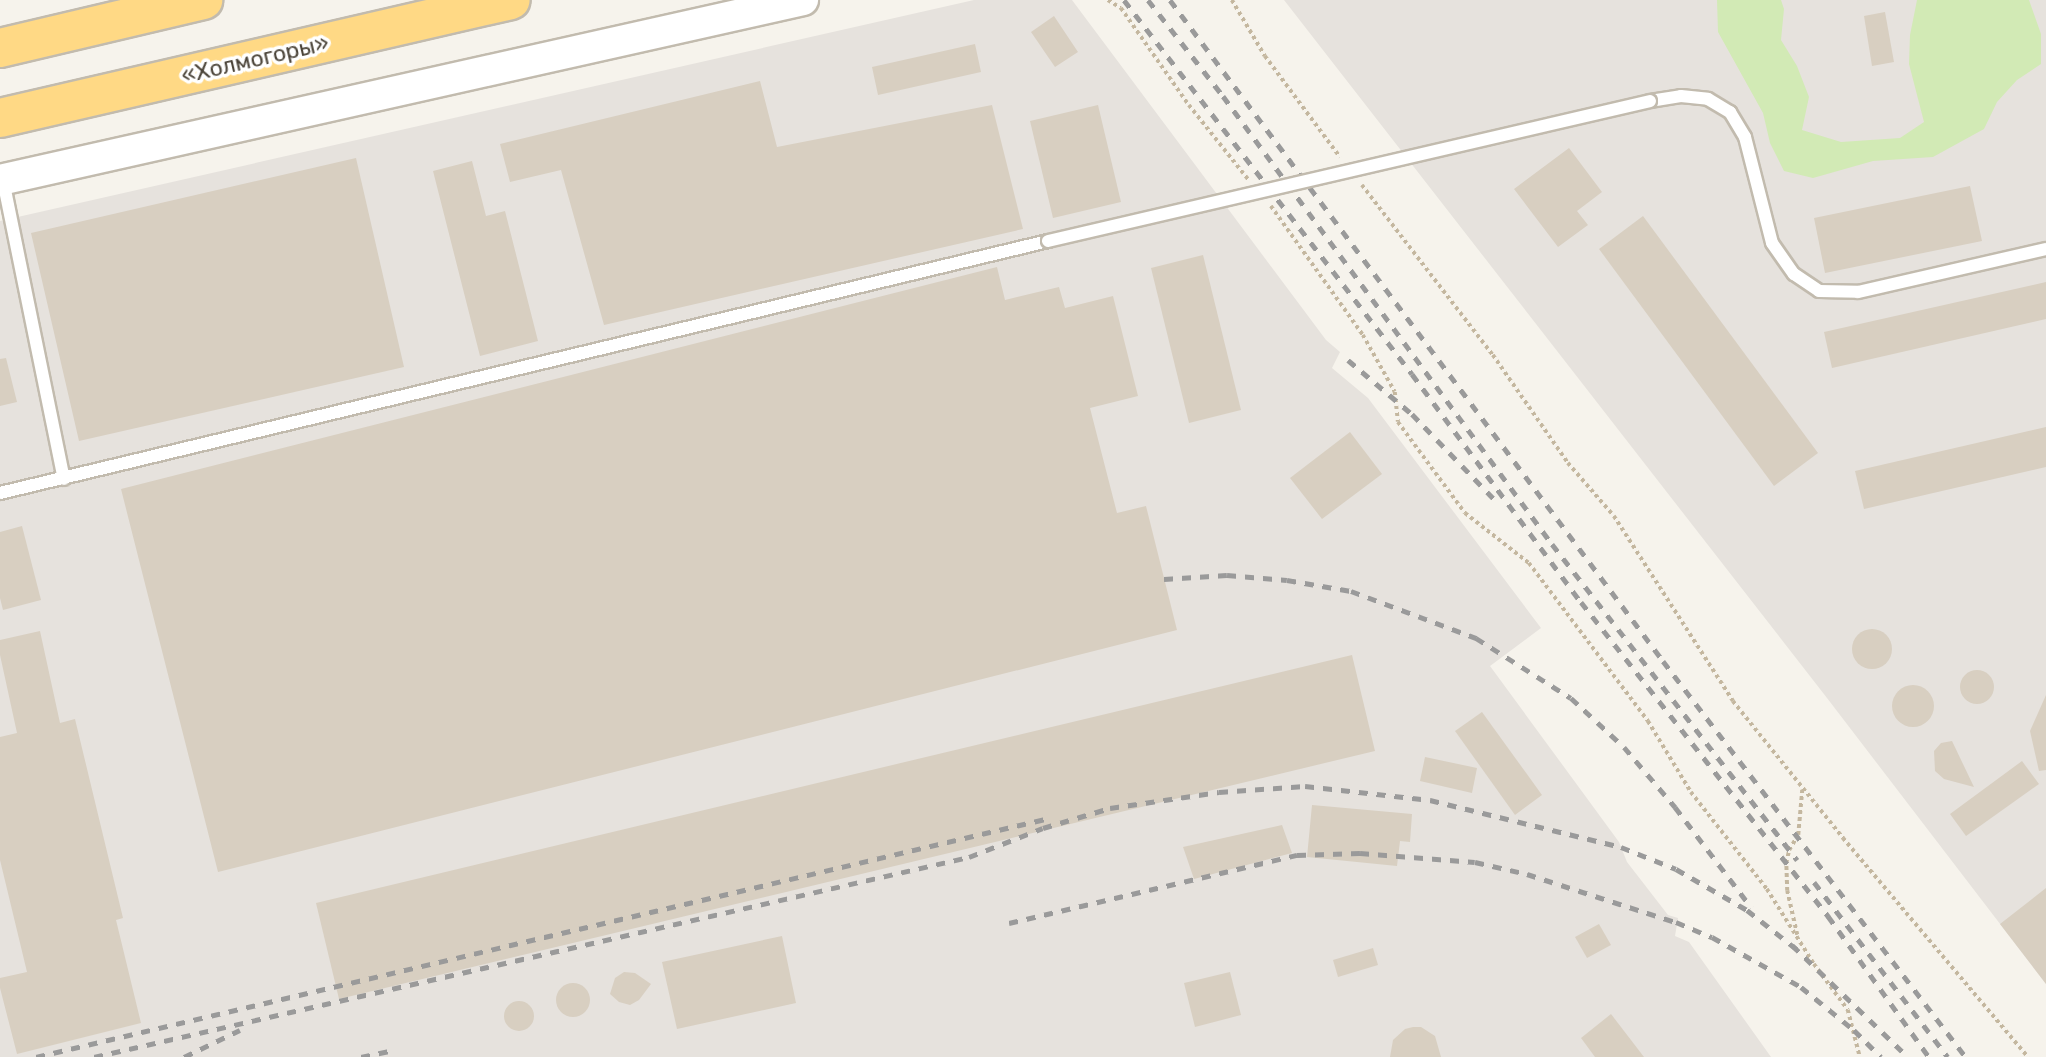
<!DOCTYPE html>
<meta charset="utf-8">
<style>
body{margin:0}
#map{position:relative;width:2046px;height:1057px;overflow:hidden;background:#f6f3ec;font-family:Rubik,sans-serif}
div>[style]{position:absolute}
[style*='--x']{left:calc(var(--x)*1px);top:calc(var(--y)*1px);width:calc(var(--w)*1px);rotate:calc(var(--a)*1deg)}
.industrial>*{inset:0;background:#e6e2dd}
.green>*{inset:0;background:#d2eab5}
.building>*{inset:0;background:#d8cfc1}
.round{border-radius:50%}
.path>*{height:3.5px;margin-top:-1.75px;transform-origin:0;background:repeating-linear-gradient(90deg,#c4b79f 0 3.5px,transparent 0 7px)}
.roads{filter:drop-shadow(2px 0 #c2bbae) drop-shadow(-2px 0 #c2bbae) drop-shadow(0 2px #c2bbae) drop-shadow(0 -2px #c2bbae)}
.service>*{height:12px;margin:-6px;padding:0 6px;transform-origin:6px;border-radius:6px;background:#fff}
.tertiary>*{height:30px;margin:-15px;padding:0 15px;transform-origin:15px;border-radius:15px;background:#fff}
.trunk>*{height:38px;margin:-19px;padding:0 19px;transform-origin:19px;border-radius:19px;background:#ffd985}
.rail>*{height:5px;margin-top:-2.5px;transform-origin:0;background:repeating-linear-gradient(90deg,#9a9a9a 0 9px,transparent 0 18px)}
.bridges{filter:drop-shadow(2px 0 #c2bbae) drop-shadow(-2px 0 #c2bbae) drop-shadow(0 2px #c2bbae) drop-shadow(0 -2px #c2bbae)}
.service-bridge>*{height:12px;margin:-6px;padding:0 6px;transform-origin:6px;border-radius:6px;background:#fff}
span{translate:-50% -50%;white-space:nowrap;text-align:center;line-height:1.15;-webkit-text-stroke:7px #fff;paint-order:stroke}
.street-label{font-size:23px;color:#4b4439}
</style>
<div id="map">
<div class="industrial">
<i style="clip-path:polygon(974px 0,1072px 0,1326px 340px,1340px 352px,1332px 368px,1368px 398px,1541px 628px,1490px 666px,1619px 842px,1627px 862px,1668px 915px,1678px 918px,1675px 936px,1689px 942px,1771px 1057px,0 1057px,0 221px)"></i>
<i style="clip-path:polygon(1284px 0,2046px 0,2046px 984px,1827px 698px)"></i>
</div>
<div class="green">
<i style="clip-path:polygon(1717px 0,1781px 0,1784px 9px,1781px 40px,1797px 66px,1809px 97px,1802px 130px,1841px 142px,1900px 138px,1924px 122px,1909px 64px,1910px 35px,1917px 0,2029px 0,2041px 34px,2041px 64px,2017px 80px,1997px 102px,1984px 129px,1933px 157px,1873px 161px,1813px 178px,1784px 171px,1770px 143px,1763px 113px,1718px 32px)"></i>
</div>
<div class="building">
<i style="clip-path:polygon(1885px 12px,1894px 62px,1872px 66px,1864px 16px)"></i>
<i style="clip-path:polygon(1054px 16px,1078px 52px,1055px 67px,1031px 32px)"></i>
<i style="clip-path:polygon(975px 44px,981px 72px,878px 95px,872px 67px)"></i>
<i style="clip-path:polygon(760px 81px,777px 147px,992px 105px,1023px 229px,604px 325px,561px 170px,510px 182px,500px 144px)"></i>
<i style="clip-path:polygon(1098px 105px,1121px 202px,1053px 218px,1030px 121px)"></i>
<i style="clip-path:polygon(1569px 148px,1602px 192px,1577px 211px,1588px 225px,1558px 247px,1514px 189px)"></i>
<i style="clip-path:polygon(356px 158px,404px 367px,79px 441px,31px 233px)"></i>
<i style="clip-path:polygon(472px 161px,486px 216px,505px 211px,538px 341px,480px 356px,433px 171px)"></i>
<i style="clip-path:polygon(1970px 186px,1982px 241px,1825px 273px,1814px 218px)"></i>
<i style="clip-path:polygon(1643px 216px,1818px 453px,1774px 486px,1599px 249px)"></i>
<i style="clip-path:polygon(1203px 255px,1241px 410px,1189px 423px,1151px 268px)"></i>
<i style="clip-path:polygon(997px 267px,1005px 300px,1059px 287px,1065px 308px,1113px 296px,1138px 396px,1090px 408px,1117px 513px,1146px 506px,1177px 630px,218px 872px,121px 489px)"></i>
<i style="clip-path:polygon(2046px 282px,2046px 319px,1832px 368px,1824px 332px)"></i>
<i style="clip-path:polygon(6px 358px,17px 402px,0 406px,0 359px)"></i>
<i style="clip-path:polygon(2046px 427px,2046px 467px,1864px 509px,1855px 471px)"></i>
<i style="clip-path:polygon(1350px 432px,1382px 474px,1322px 519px,1290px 478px)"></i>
<i style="clip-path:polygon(22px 526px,41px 600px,3px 610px,0 598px,0 532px)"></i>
<i class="round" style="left:1852px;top:629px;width:40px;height:40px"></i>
<i style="clip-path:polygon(40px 631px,60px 723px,75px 719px,123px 918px,116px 920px,141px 1023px,17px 1054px,0 988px,0 978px,27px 972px,0 860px,0 737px,17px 733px,0 655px,0 640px)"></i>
<i style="clip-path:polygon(1352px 655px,1375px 751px,339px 999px,316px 903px)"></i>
<i class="round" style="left:1960px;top:670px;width:34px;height:34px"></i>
<i class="round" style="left:1892px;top:685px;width:42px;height:42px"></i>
<i style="clip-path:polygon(2046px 695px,2046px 770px,2039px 771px,2030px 731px)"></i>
<i style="clip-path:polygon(1482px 712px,1542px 795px,1515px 815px,1455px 731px)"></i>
<i style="clip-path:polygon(1952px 741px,1974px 787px,1944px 779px,1935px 771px,1934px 751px,1941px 743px)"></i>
<i style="clip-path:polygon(1425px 757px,1477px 768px,1472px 793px,1420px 781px)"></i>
<i style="clip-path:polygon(2022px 761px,2039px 784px,1966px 836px,1950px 814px)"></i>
<i style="clip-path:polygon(1312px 805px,1412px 814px,1410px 842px,1400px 841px,1397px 866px,1307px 857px)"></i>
<i style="clip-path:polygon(1282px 825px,1292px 853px,1194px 879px,1183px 847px)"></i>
<i style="clip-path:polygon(2046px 888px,2046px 984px,2000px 924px)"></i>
<i style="clip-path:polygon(1599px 924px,1611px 945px,1587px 958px,1575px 937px)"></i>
<i style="clip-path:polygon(782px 936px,796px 1003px,677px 1029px,662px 962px)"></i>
<i style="clip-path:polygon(1373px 948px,1378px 965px,1338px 977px,1333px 960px)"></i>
<i style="clip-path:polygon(624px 972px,635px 973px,651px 984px,639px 1000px,630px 1005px,619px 1002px,610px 994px,615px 978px)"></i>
<i style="clip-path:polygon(1230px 972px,1241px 1015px,1195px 1027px,1184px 983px)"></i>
<i class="round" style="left:556px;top:983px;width:34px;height:34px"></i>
<i class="round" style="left:504px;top:1001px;width:30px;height:30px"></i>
<i style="clip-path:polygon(1611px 1014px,1644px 1057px,1595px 1057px,1581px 1038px)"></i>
<i style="clip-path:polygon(1413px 1027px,1421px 1027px,1435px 1036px,1441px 1057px,1390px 1057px,1393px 1040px,1405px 1029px)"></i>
</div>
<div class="path">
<i style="--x:1108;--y:0;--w:15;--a:32"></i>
<i style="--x:1121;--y:8;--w:118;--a:55"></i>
<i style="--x:1189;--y:105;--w:95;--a:51.4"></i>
<i style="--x:1232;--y:0;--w:65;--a:59.5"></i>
<i style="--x:1265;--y:56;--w:126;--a:53.4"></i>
<i style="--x:1362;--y:185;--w:215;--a:52.4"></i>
<i style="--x:1493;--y:355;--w:131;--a:55.2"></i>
<i style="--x:1568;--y:463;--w:70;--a:49"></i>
<i style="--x:1614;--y:516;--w:220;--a:57.2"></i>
<i style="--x:1733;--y:701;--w:176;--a:51.2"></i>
<i style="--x:1843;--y:838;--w:287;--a:49.8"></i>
<i style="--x:1271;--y:206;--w:158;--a:54.5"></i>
<i style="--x:1363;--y:335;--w:65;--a:60.7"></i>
<i style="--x:1395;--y:392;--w:30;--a:84"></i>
<i style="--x:1398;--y:422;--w:113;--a:53.6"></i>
<i style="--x:1465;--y:513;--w:81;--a:38"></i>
<i style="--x:1529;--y:563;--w:198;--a:53"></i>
<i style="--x:1648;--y:721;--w:83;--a:58.8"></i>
<i style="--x:1691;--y:792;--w:123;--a:51.9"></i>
<i style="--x:1767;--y:889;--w:89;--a:57.9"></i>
<i style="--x:1814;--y:964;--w:57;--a:53.5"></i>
<i style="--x:1848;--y:1010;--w:49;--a:75.7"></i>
<i style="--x:1797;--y:935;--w:45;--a:-102.8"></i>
<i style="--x:1787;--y:891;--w:28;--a:-92"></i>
<i style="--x:1786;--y:863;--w:13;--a:-77"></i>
<i style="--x:1789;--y:850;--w:17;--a:-59"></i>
<i style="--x:1798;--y:835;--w:45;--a:-84.9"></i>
</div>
<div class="roads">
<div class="service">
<i style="--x:1650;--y:101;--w:31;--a:-9"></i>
<i style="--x:1681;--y:96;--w:27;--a:6"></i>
<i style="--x:1708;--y:99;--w:26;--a:31"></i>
<i style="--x:1730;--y:112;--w:29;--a:59"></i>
<i style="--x:1745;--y:137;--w:109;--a:75.7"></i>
<i style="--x:1772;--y:243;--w:38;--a:55"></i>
<i style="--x:1794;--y:274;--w:30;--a:34"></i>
<i style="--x:1819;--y:291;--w:39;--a:1"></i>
<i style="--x:1858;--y:292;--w:193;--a:-12.9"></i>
<i style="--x:3;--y:180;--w:305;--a:78.5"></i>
<i style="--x:0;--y:493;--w:1078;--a:-13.52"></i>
</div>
<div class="tertiary">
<i style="--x:0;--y:180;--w:823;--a:-12.63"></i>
</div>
<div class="trunk">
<i style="--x:0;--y:48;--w:209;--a:-13.3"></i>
<i style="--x:0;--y:118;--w:524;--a:-13"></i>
</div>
</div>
<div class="rail">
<i style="--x:1124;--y:0;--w:472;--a:52.4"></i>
<i style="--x:1412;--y:374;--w:284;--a:53.5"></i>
<i style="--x:1581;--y:602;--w:400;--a:51.8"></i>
<i style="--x:1828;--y:916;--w:173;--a:54.4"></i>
<i style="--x:1148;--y:0;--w:122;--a:52"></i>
<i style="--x:1223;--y:96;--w:556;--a:53.71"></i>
<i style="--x:1552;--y:544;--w:400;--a:52.2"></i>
<i style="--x:1170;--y:0;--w:825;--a:53.28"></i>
<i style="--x:1663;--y:661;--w:499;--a:52.6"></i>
<i style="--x:1348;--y:360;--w:84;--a:40.2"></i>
<i style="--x:1412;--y:414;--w:117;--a:46"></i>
<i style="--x:1164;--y:579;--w:63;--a:-3.6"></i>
<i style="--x:1227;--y:575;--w:60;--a:4.8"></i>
<i style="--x:1287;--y:580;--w:65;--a:9.8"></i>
<i style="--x:1351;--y:591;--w:134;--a:20.6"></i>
<i style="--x:1476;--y:638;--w:112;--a:32.3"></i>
<i style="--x:1571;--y:698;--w:72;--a:42.8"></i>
<i style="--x:1624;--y:747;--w:79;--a:49.6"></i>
<i style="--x:1675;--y:807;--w:126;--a:52.8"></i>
<i style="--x:1814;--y:882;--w:220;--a:52.6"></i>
<i style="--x:1009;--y:923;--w:296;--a:-13.3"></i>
<i style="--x:1297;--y:855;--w:63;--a:-1.8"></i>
<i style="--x:1360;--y:853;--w:115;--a:4.5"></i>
<i style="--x:1475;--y:862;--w:53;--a:13"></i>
<i style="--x:1527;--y:874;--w:157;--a:17.9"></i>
<i style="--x:1676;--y:922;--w:39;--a:23"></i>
<i style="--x:1712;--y:937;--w:102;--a:29.3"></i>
<i style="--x:1801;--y:987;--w:68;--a:39.1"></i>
<i style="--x:1854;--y:1030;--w:38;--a:45"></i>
<i style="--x:1792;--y:945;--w:161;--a:44"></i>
<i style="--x:36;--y:1057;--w:1037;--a:-13.27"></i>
<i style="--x:94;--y:1057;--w:898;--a:-12.88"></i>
<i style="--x:969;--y:857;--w:79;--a:-21.4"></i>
<i style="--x:1043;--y:828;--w:70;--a:-16.6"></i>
<i style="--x:1110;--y:808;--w:110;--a:-8.4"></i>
<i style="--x:1219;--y:792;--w:86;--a:-4"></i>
<i style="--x:1305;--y:786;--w:126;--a:6.4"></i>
<i style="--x:1430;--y:800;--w:197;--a:13.8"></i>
<i style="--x:1621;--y:847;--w:59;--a:21.8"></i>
<i style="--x:1676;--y:869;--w:82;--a:30"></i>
<i style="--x:1747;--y:910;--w:66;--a:38.3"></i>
<i style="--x:184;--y:1057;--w:62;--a:-25.7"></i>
<i style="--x:361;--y:1057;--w:29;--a:-12"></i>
</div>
<div class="bridges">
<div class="service-bridge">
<i style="--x:1048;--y:241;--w:618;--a:-13.09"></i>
</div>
</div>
<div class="street-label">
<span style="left:255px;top:59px;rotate:-13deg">«Холмогоры»</span>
</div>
</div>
